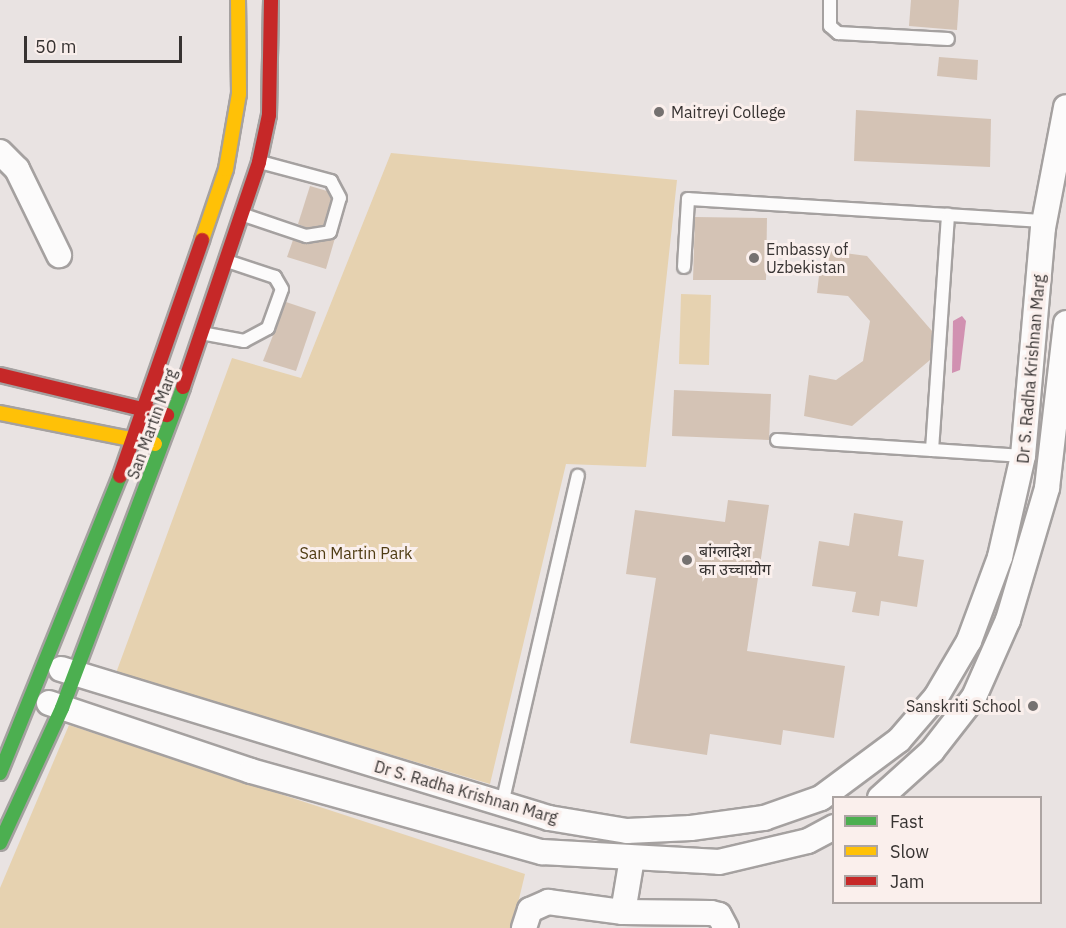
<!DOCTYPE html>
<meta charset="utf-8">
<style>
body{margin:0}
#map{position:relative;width:1066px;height:928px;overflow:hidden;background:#e9e3e2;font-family:"IBM Plex Sans","Noto Sans Devanagari",sans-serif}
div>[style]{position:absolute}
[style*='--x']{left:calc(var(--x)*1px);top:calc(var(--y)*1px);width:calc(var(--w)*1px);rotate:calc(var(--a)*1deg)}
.green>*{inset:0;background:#e6d2b0}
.water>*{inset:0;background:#d191b1}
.building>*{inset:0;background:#d4c3b5}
.roads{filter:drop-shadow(2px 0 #a5a1a0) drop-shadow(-2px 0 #a5a1a0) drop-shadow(0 2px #a5a1a0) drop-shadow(0 -2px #a5a1a0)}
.lane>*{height:12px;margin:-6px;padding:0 6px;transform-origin:6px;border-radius:6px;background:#fcfbfb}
.street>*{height:24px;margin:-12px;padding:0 12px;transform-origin:12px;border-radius:12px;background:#fcfbfb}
.fast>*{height:14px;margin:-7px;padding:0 7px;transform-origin:7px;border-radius:7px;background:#4caf50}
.slow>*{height:14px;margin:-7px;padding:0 7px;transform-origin:7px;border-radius:7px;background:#ffc107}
.jam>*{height:14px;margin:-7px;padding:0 7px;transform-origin:7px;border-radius:7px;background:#c62828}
.dots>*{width:16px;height:16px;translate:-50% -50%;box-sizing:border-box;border:3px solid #faefec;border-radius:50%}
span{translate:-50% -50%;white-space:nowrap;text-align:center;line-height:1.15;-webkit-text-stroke:6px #faefec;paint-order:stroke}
.poi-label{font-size:16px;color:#373332}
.left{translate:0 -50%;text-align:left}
.right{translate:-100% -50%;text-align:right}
.street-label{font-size:16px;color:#373332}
.park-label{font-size:16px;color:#4f3c13}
.legend{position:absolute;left:832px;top:796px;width:210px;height:108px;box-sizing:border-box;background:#faefec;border:2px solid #aca4a2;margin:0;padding:8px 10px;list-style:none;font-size:18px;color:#373332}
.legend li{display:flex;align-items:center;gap:12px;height:30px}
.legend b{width:30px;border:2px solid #aca4a2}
.scale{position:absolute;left:24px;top:36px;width:158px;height:27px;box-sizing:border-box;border:3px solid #373332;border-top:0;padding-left:8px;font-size:18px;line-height:21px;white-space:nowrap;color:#373332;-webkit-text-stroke:4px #faefec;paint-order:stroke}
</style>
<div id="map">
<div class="green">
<i style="clip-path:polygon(391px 153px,677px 180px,646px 467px,566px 464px,490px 784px,116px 673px,232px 358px,301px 378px)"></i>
<i style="clip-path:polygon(681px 294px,711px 295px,709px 365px,679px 364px)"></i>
<i style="clip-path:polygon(69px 725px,525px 874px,512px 928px,0 928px,0 888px)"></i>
</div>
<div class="water">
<i style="clip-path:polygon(962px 316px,966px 321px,960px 370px,952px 373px,953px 321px)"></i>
</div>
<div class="building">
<i style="clip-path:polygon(911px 0,959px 0,957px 30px,909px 26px)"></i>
<i style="clip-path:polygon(939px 57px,978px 60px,977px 80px,937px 76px)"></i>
<i style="clip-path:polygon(856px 110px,991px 119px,990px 167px,854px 161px)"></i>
<i style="clip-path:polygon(310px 186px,327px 191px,331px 199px,324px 225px,307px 228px,298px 224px)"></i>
<i style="clip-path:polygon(695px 217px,767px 218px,766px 280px,693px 280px)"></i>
<i style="clip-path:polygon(335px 238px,326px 269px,287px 257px,293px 240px,307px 244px)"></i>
<i style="clip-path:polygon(822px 250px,867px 256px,932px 331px,930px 360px,852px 426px,804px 416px,809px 375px,836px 380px,863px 361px,870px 321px,848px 296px,817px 293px)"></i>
<i style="clip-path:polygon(286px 302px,316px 312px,296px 371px,263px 361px)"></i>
<i style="clip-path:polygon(674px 390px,771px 394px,769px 440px,672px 436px)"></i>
<i style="clip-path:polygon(728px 500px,769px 505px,747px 651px,845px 666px,834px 738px,783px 730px,781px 745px,710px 734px,707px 755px,630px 743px,656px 578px,626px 574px,635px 510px,725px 522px)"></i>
<i style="clip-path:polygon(854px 513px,903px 521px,898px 556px,924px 560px,917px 607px,881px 601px,879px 616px,852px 612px,856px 592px,812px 586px,819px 541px,849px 546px)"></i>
</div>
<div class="roads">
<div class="lane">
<i style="--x:830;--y:0;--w:26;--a:90"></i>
<i style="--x:830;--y:26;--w:11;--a:41"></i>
<i style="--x:838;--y:33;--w:110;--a:3.1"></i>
<i style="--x:241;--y:214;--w:69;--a:18.7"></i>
<i style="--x:306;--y:236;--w:24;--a:-9"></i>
<i style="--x:330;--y:232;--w:35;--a:-74"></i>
<i style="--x:340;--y:198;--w:19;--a:-118"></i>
<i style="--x:331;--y:181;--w:73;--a:-165"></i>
<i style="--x:684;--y:267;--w:68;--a:-86.6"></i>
<i style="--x:688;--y:199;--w:260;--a:3.5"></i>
<i style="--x:201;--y:333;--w:44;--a:10.5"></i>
<i style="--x:244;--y:341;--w:27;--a:-28"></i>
<i style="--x:268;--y:328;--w:41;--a:-70.3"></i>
<i style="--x:282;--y:289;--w:14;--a:-120"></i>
<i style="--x:275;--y:277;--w:51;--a:-161.6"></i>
<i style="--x:777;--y:440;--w:155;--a:3.7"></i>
<i style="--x:1023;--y:456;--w:91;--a:-176.2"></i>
<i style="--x:932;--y:450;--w:236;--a:-86.1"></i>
<i style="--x:948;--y:215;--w:96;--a:3.6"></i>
<i style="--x:502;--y:804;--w:337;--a:-77"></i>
</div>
<div class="street">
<i style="--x:0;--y:152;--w:24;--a:45"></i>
<i style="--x:17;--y:169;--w:96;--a:64"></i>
<i style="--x:61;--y:669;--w:510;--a:16.98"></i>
<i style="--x:549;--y:818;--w:79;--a:9.5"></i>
<i style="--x:627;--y:831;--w:64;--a:-2.7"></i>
<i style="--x:691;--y:828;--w:74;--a:-7.8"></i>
<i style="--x:764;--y:818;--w:60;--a:-19.3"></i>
<i style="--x:821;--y:798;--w:97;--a:-36.6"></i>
<i style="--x:899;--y:740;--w:57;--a:-49.3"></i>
<i style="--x:936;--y:697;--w:65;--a:-59.5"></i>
<i style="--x:969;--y:641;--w:90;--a:-69.7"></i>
<i style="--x:1000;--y:557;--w:104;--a:-77.2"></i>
<i style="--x:1023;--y:456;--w:229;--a:-85"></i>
<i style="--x:1043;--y:228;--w:123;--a:-79.2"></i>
<i style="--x:49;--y:703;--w:213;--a:18.6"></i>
<i style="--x:251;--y:771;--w:302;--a:15.6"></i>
<i style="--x:542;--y:852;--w:177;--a:3.2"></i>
<i style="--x:719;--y:862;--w:91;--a:-13.3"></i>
<i style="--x:808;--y:841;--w:30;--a:-28"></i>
<i style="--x:880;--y:798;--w:70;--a:-42.1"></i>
<i style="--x:932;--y:751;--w:68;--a:-52.1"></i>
<i style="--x:974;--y:697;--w:84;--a:-66.2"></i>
<i style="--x:1008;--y:620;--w:138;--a:-73.5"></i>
<i style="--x:1047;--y:488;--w:166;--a:-83.4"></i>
<i style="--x:623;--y:912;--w:55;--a:-80.5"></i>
<i style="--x:524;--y:928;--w:19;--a:-72"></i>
<i style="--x:530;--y:910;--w:20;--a:-24"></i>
<i style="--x:548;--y:902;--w:76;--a:7.6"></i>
<i style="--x:623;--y:912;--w:88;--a:0.7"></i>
<i style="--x:711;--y:913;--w:8;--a:14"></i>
<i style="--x:719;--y:915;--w:15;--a:62"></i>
</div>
<div class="fast">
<i style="--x:0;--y:773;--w:320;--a:-68"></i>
<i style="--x:0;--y:843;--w:149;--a:-65.3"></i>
<i style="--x:62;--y:708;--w:343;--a:-69.3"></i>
</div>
<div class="slow">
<i style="--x:202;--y:240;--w:75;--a:-71.3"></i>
<i style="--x:226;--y:169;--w:76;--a:-80.2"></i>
<i style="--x:239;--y:94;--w:94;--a:-90.6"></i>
<i style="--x:0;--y:413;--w:158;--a:11.3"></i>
</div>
<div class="jam">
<i style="--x:0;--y:375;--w:172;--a:13.5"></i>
<i style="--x:183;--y:387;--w:237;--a:-71.3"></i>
<i style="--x:259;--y:162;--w:48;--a:-78"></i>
<i style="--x:269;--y:115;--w:115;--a:-89"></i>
<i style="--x:120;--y:476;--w:250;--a:-70.8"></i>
</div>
</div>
<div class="dots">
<i style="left:659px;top:112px;background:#757170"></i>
<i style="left:754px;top:258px;background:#757170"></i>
<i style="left:687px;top:560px;background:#757170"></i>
<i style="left:1033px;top:706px;background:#757170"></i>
</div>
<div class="poi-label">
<span class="left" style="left:671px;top:112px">Maitreyi College</span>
<span class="left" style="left:766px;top:258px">Embassy of<br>Uzbekistan</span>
<span class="left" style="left:699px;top:560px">बांग्लादेश<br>का उच्चायोग</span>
<span class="right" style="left:1021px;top:706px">Sanskriti School</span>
</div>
<div class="street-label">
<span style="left:1031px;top:369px;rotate:-85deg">Dr S. Radha Krishnan Marg</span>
<span style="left:152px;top:424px;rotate:-70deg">San Martin Marg</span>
<span style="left:466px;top:792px;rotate:16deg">Dr S. Radha Krishnan Marg</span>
</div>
<div class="park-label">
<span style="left:356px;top:553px">San Martin Park</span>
</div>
<ul class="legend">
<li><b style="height:8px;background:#4caf50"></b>Fast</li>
<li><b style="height:8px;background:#ffc107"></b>Slow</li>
<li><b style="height:8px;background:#c62828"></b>Jam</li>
</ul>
<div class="scale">50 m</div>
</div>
